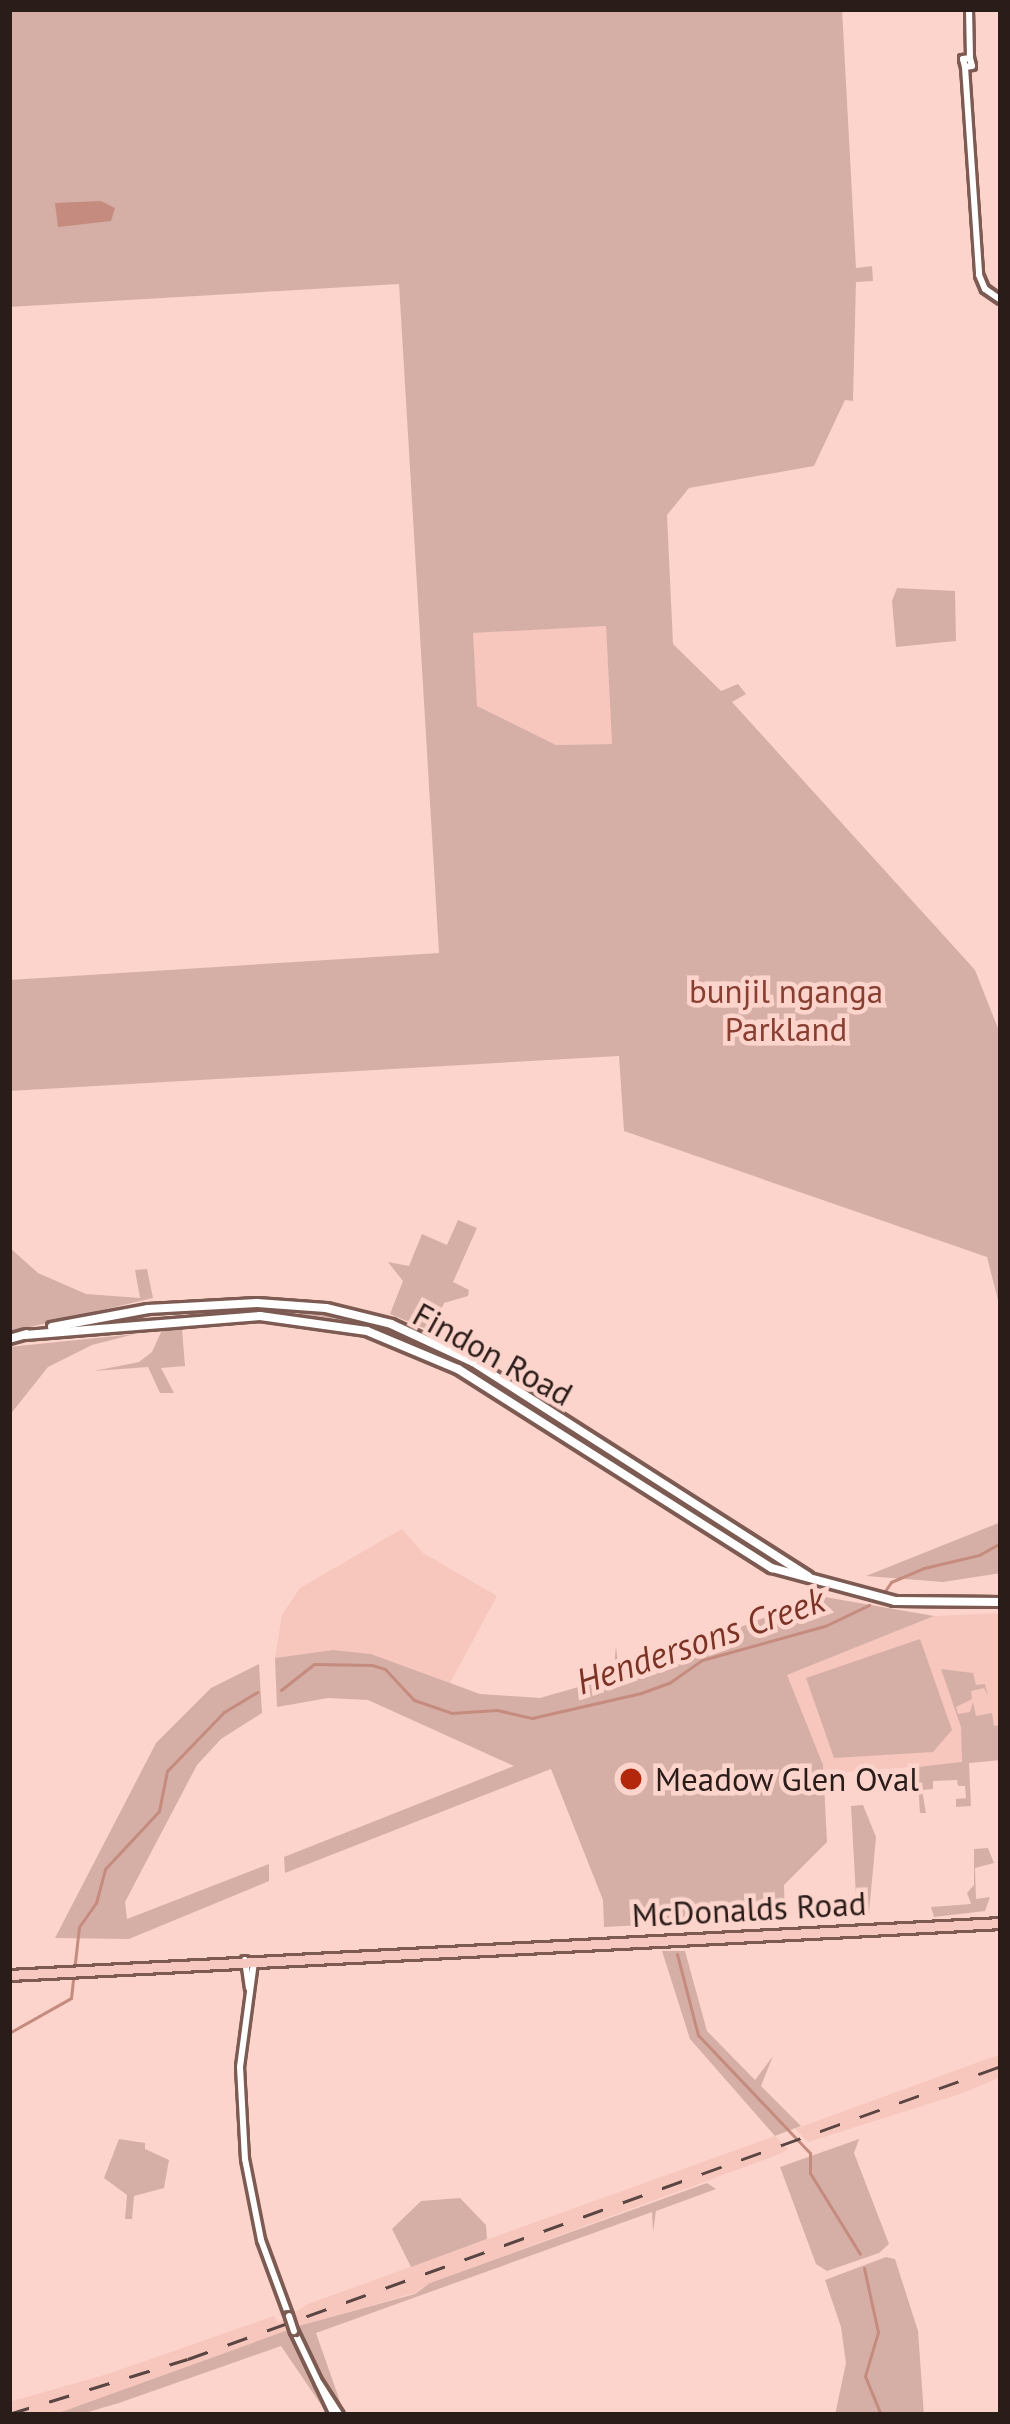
<!DOCTYPE html>
<style>
body{margin:0}
#map{position:relative;width:1010px;height:2424px;overflow:hidden;background:#fcd4cb;font-family:"PT Sans",sans-serif}
div>[style]{position:absolute}
[style*='--x']{left:calc(var(--x)*1px);top:calc(var(--y)*1px);width:calc(var(--w)*1px);rotate:calc(var(--a)*1deg)}
.built>*{inset:0;background:#f7c6bc}
.green>*{inset:0;background:#d5afa6}
.water>*{inset:0;background:#c68b7f}
.stream>*{height:3px;margin:-1.5px;padding:0 1.5px;transform-origin:1.5px;border-radius:1.5px;background:#c68b7f}
.roads{filter:drop-shadow(3px 0 #7d5b53) drop-shadow(-3px 0 #7d5b53) drop-shadow(0 3px #7d5b53) drop-shadow(0 -3px #7d5b53)}
.tertiary>*{height:6px;margin:-3px;padding:0 3px;transform-origin:3px;border-radius:3px;background:#fff}
.secondary>*{height:8px;margin:-4px;padding:0 4px;transform-origin:4px;border-radius:4px;background:#fff}
.primary>*{height:9px;margin:-4.5px;padding:0 4.5px;transform-origin:4.5px;border-radius:4.5px;background:#f7c8bf}
.rail>*{height:3px;margin-top:-1.5px;transform-origin:0;background:repeating-linear-gradient(90deg,#594541 0 21px,transparent 0 42px)}
.bridges{filter:drop-shadow(3px 0 #7d5b53) drop-shadow(-3px 0 #7d5b53) drop-shadow(0 3px #7d5b53) drop-shadow(0 -3px #7d5b53)}
.tertiary-bridge>*{height:6px;margin:-3px;padding:0 3px;transform-origin:3px;border-radius:3px;background:#fff}
.dots>*{width:33px;height:33px;translate:-50% -50%;box-sizing:border-box;border:6px solid #fcd4cb;border-radius:50%}
span{translate:-50% -50%;white-space:nowrap;text-align:center;line-height:1.15;-webkit-text-stroke:9px #fcd4cb;paint-order:stroke}
.park-label{font-size:33px;color:#883e30}
.street-label{font-size:33px;color:#2a1c19}
.poi-label{font-size:33px;color:#2a1c19}
.left{translate:0 -50%;text-align:left}
.water-label{font-size:36px;color:#7c3326;font-style:italic}
.frame{position:absolute;inset:0;border:12px solid #2a1c19;pointer-events:none}
</style>
<div id="map">
<div class="built">
<i style="clip-path:polygon(606px 626px,612px 744px,556px 745px,477px 706px,472px 633px)"></i>
<i style="clip-path:polygon(402px 1529px,423px 1553px,497px 1596px,450px 1683px,371px 1654px,333px 1650px,275px 1658px,282px 1615px,300px 1588px)"></i>
<i style="clip-path:polygon(1001px 1613px,1001px 1760px,823px 1774px,787px 1675px,934px 1616px)"></i>
<i style="clip-path:polygon(1001px 2054px,1001px 2077px,960px 2094px,808px 2142px,795px 2129px)"></i>
<i style="clip-path:polygon(775px 2136px,788px 2149px,782px 2153px,430px 2283px,415px 2293px,302px 2325px,62px 2412px,9px 2415px,9px 2402px,108px 2374px,274px 2316px,278px 2323px,308px 2304px)"></i>
</div>
<div class="green">
<i style="clip-path:polygon(evenodd,9px 9px,842px 9px,856px 268px,872px 266px,873px 281px,856px 282px,853px 401px,845px 400px,814px 466px,689px 488px,667px 515px,673px 644px,721px 691px,738px 684px,746px 694px,732px 702px,975px 970px,1001px 1036px,1001px 1312px,987px 1257px,624px 1131px,619px 1056px,9px 1091px,9px 980px,439px 953px,399px 284px,9px 307px,9px 9px,606px 626px,612px 744px,556px 745px,477px 706px,473px 633px,606px 626px)"></i>
<i style="clip-path:polygon(897px 588px,955px 591px,956px 641px,896px 647px,892px 601px)"></i>
<i style="clip-path:polygon(458px 1220px,477px 1228px,453px 1282px,469px 1290px,468px 1296px,444px 1303px,431px 1331px,390px 1314px,403px 1281px,388px 1262px,409px 1266px,422px 1234px,447px 1245px)"></i>
<i style="clip-path:polygon(9px 1247px,38px 1273px,86px 1294px,140px 1298px,135px 1270px,147px 1269px,153px 1298px,9px 1332px)"></i>
<i style="clip-path:polygon(275px 1307px,325px 1310px,400px 1329px,480px 1368px,512px 1395px,401px 1341px)"></i>
<i style="clip-path:polygon(182px 1329px,185px 1366px,161px 1368px,174px 1393px,160px 1393px,148px 1367px,94px 1371px,139px 1362px,152px 1352px,162px 1330px)"></i>
<i style="clip-path:polygon(135px 1334px,92px 1345px,48px 1367px,9px 1416px,9px 1347px)"></i>
<i style="clip-path:polygon(523px 1399px,679px 1496px,686px 1507px,522px 1406px)"></i>
<i style="clip-path:polygon(1001px 1522px,1001px 1573px,943px 1582px,866px 1576px)"></i>
<i style="clip-path:polygon(819px 1596px,934px 1616px,787px 1675px,823px 1765px,827px 1842px,784px 1885px,785px 1918px,604px 1927px,603px 1900px,551px 1769px,285px 1873px,284px 1857px,514px 1766px,368px 1700px,328px 1698px,277px 1707px,275px 1658px,333px 1650px,371px 1654px,480px 1694px,540px 1698px,613px 1677px,616px 1646px,619px 1675px)"></i>
<i style="clip-path:polygon(920px 1639px,952px 1730px,933px 1752px,834px 1758px,806px 1678px)"></i>
<i style="clip-path:polygon(259px 1664px,262px 1713px,221px 1739px,197px 1765px,125px 1902px,127px 1919px,269px 1864px,269px 1881px,129px 1939px,55px 1938px,156px 1743px,211px 1688px)"></i>
<i style="clip-path:polygon(941px 1669px,973px 1673px,976px 1685px,985px 1684px,988px 1696px,984px 1688px,971px 1691px,972px 1699px,956px 1707px,958px 1714px,970px 1712px,973px 1702px,976px 1716px,992px 1713px,994px 1726px,1001px 1725px,1001px 1760px,969px 1763px,971px 1806px,956px 1807px,956px 1799px,966px 1798px,965px 1786px,958px 1786px,957px 1780px,933px 1781px,933px 1789px,922px 1790px,926px 1813px,920px 1813px,917px 1767px,962px 1762px,961px 1727px)"></i>
<i style="clip-path:polygon(863px 1805px,876px 1837px,869px 1913px,857px 1914px,851px 1806px)"></i>
<i style="clip-path:polygon(988px 1848px,994px 1863px,975px 1868px,976px 1899px,990px 1897px,985px 1911px,934px 1917px,931px 1907px,971px 1904px,967px 1893px,974px 1885px,974px 1849px)"></i>
<i style="clip-path:polygon(662px 1951px,685px 1951px,707px 2031px,755px 2080px,773px 2056px,761px 2086px,801px 2126px,775px 2136px,690px 2039px)"></i>
<i style="clip-path:polygon(119px 2139px,145px 2143px,145px 2149px,169px 2160px,164px 2188px,134px 2196px,132px 2219px,125px 2219px,127px 2195px,104px 2178px)"></i>
<i style="clip-path:polygon(859px 2139px,854px 2153px,889px 2244px,879px 2253px,827px 2271px,816px 2264px,780px 2167px)"></i>
<i style="clip-path:polygon(707px 2183px,716px 2189px,656px 2211px,653px 2232px,652px 2212px,316px 2333px,343px 2410px,312px 2364px,299px 2329px,289px 2334px,328px 2415px,281px 2346px,119px 2403px,78px 2415px,53px 2415px,302px 2325px,415px 2294px,430px 2283px)"></i>
<i style="clip-path:polygon(460px 2198px,486px 2225px,487px 2239px,411px 2267px,392px 2229px,421px 2201px)"></i>
<i style="clip-path:polygon(886px 2257px,895px 2259px,918px 2331px,924px 2415px,835px 2415px,846px 2363px,841px 2327px,825px 2280px)"></i>
</div>
<div class="water">
<i style="clip-path:polygon(101px 201px,115px 208px,111px 221px,58px 227px,55px 203px)"></i>
</div>
<div class="stream">
<i style="--x:885;--y:1591;--w:11;--a:-56"></i>
<i style="--x:891;--y:1582;--w:36;--a:-23"></i>
<i style="--x:924;--y:1568;--w:57;--a:-13.3"></i>
<i style="--x:979;--y:1555;--w:25;--a:-29"></i>
<i style="--x:281;--y:1690;--w:42;--a:-38.2"></i>
<i style="--x:314;--y:1664;--w:58;--a:1"></i>
<i style="--x:372;--y:1665;--w:14;--a:17"></i>
<i style="--x:385;--y:1669;--w:42;--a:46.9"></i>
<i style="--x:414;--y:1700;--w:39;--a:19"></i>
<i style="--x:451;--y:1713;--w:46;--a:-3.7"></i>
<i style="--x:497;--y:1710;--w:36;--a:13"></i>
<i style="--x:532;--y:1718;--w:112;--a:-12.9"></i>
<i style="--x:641;--y:1693;--w:30;--a:-20"></i>
<i style="--x:669;--y:1683;--w:40;--a:-34.9"></i>
<i style="--x:702;--y:1660;--w:128;--a:-15.5"></i>
<i style="--x:825;--y:1626;--w:49;--a:-25.5"></i>
<i style="--x:677;--y:1954;--w:84;--a:75.5"></i>
<i style="--x:698;--y:2035;--w:163;--a:46.5"></i>
<i style="--x:810;--y:2153;--w:20;--a:90"></i>
<i style="--x:810;--y:2173;--w:95;--a:58.3"></i>
<i style="--x:9;--y:2033;--w:71;--a:-29.4"></i>
<i style="--x:71;--y:1998;--w:71;--a:-83.6"></i>
<i style="--x:79;--y:1927;--w:29;--a:-55"></i>
<i style="--x:96;--y:1903;--w:35;--a:-75"></i>
<i style="--x:105;--y:1869;--w:79;--a:-47"></i>
<i style="--x:159;--y:1811;--w:41;--a:-78.7"></i>
<i style="--x:167;--y:1771;--w:82;--a:-46"></i>
<i style="--x:224;--y:1712;--w:39;--a:-31"></i>
<i style="--x:864;--y:2268;--w:66;--a:77.7"></i>
<i style="--x:878;--y:2332;--w:46;--a:106.5"></i>
<i style="--x:865;--y:2376;--w:42;--a:67.7"></i>
</div>
<div class="roads">
<div class="tertiary">
<i style="--x:969;--y:9;--w:49;--a:88.8"></i>
<i style="--x:963;--y:59;--w:7;--a:-8"></i>
<i style="--x:970;--y:58;--w:8;--a:76"></i>
<i style="--x:972;--y:66;--w:7;--a:172"></i>
<i style="--x:965;--y:67;--w:8;--a:-104"></i>
<i style="--x:965;--y:67;--w:208;--a:86.1"></i>
<i style="--x:979;--y:275;--w:15;--a:67"></i>
<i style="--x:985;--y:289;--w:19;--a:35"></i>
<i style="--x:245;--y:1960;--w:28;--a:82"></i>
<i style="--x:254;--y:1962;--w:106;--a:97.6"></i>
<i style="--x:240;--y:2067;--w:92;--a:86.9"></i>
<i style="--x:245;--y:2159;--w:83;--a:78.8"></i>
<i style="--x:261;--y:2240;--w:81;--a:69.8"></i>
<i style="--x:294;--y:2331;--w:93;--a:64.5"></i>
<i style="--x:319;--y:2383;--w:38;--a:57"></i>
</div>
<div class="secondary">
<i style="--x:52;--y:1327;--w:98;--a:-10.6"></i>
<i style="--x:148;--y:1309;--w:109;--a:-3.2"></i>
<i style="--x:257;--y:1303;--w:69;--a:4.1"></i>
<i style="--x:326;--y:1308;--w:67;--a:13.8"></i>
<i style="--x:391;--y:1324;--w:90;--a:24.9"></i>
<i style="--x:473;--y:1362;--w:398;--a:32.6"></i>
<i style="--x:25;--y:1335;--w:236;--a:-4.6"></i>
<i style="--x:260;--y:1316;--w:108;--a:8"></i>
<i style="--x:367;--y:1331;--w:99;--a:22.7"></i>
<i style="--x:458;--y:1369;--w:372;--a:32.4"></i>
<i style="--x:772;--y:1568;--w:127;--a:15"></i>
<i style="--x:895;--y:1601;--w:106;--a:0.5"></i>
<i style="--x:9;--y:1339;--w:18;--a:-16"></i>
</div>
<div class="primary">
<i style="--x:9;--y:1975;--w:993;--a:-3"></i>
</div>
</div>
<div class="rail">
<i style="--x:9;--y:2414;--w:187;--a:-17.1"></i>
<i style="--x:188;--y:2359;--w:864;--a:-19.82"></i>
</div>
<div class="bridges">
<div class="tertiary-bridge">
<i style="--x:289;--y:2316;--w:16;--a:72"></i>
</div>
</div>
<div class="dots">
<i style="left:631px;top:1779px;background:#b3270c"></i>
</div>
<div class="park-label">
<span style="left:786px;top:1010px">bunjil nganga<br>Parkland</span>
</div>
<div class="street-label">
<span style="left:493px;top:1354px;rotate:29deg">Findon Road</span>
<span style="left:749px;top:1909px;rotate:-3deg">McDonalds Road</span>
</div>
<div class="poi-label">
<span class="left" style="left:655px;top:1779px">Meadow Glen Oval</span>
</div>
<div class="water-label">
<span style="left:700px;top:1640px;rotate:-19deg">Hendersons Creek</span>
</div>
<div class="frame"></div>
</div>
